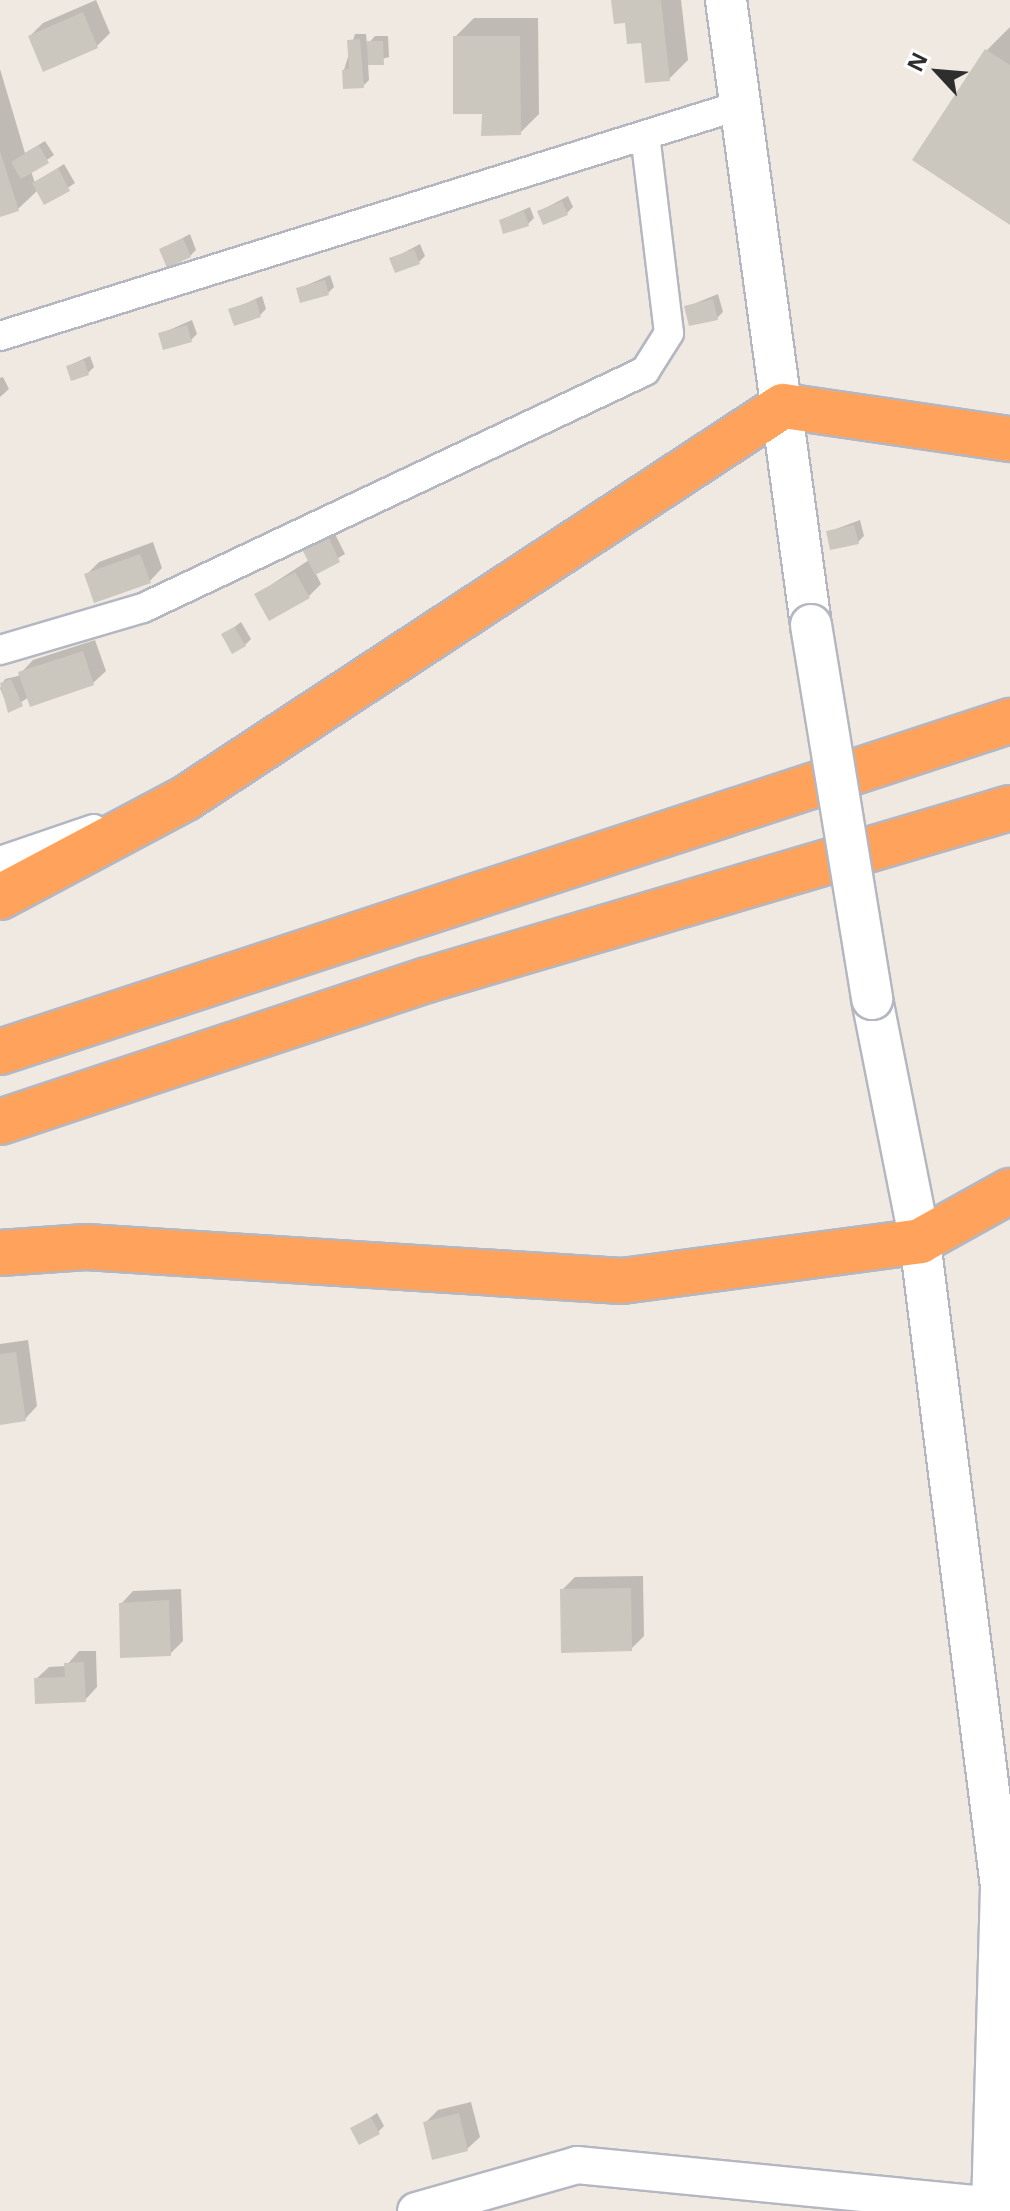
<!DOCTYPE html>
<style>
body{margin:0}
#map{position:relative;width:1010px;height:2211px;overflow:hidden;background:#efe9e1;font-family:"Open Sans",sans-serif}
div>[style]{position:absolute}
[style*='--x']{left:calc(var(--x)*1px);top:calc(var(--y)*1px);width:calc(var(--w)*1px);rotate:calc(var(--a)*1deg)}
.shadow>*{inset:0;background:#0003}
.building>*{inset:0;background:#cbc7bf}
.roads{filter:drop-shadow(2px 0 #b4b7c1) drop-shadow(-2px 0 #b4b7c1) drop-shadow(0 2px #b4b7c1) drop-shadow(0 -2px #b4b7c1)}
.minor>*{height:28px;margin:-14px;padding:0 14px;transform-origin:14px;border-radius:14px;background:#fff}
.tertiary>*{height:36px;margin:-18px;padding:0 18px;transform-origin:18px;border-radius:18px;background:#fff}
.secondary>*{height:40px;margin:-20px;padding:0 20px;transform-origin:20px;border-radius:20px;background:#fff}
.motorway>*{height:44px;margin:-22px;padding:0 22px;transform-origin:22px;border-radius:22px;background:#ffa35c}
.bridges{filter:drop-shadow(2px 0 #b4b7c1) drop-shadow(-2px 0 #b4b7c1) drop-shadow(0 2px #b4b7c1) drop-shadow(0 -2px #b4b7c1)}
.secondary-bridge>*{height:40px;margin:-20px;padding:0 20px;transform-origin:20px;border-radius:20px;background:#fff}
span{translate:-50% -50%;white-space:nowrap;text-align:center;line-height:1.15;-webkit-text-stroke:8px #fff;paint-order:stroke}
.north{position:absolute;left:898px;top:32px;width:80px;height:80px;-webkit-text-stroke:6px #fff;paint-order:stroke;rotate:296deg;font-size:22px;font-weight:700;line-height:32px;text-align:center;color:#2e2e2e}
.north::after{content:'';display:block;margin:auto;width:28px;height:36px;background:#2e2e2e;clip-path:polygon(50% 0,100% 100%,50% 72%,0 100%)}
</style>
<div id="map">
<div class="shadow">
<i style="clip-path:polygon(96px 0,110px 33px,97px 46px,44px 69px,30px 36px,43px 23px)"></i>
<i style="clip-path:polygon(613px 0,681px 0,688px 60px,669px 79px)"></i>
<i style="clip-path:polygon(474px 18px,538px 18px,539px 114px,520px 133px,484px 112px,455px 37px)"></i>
<i style="clip-path:polygon(1010px 27px,1010px 222px,987px 50px)"></i>
<i style="clip-path:polygon(355px 34px,366px 34px,367px 45px,375px 36px,388px 36px,389px 57px,368px 63px,369px 80px,363px 86px,344px 70px)"></i>
<i style="clip-path:polygon(0 69px,25px 153px,45px 141px,54px 155px,31px 171px,35px 183px,64px 164px,75px 183px,45px 203px,38px 190px,18px 209px,0 215px)"></i>
<i style="clip-path:polygon(568px 196px,573px 207px,567px 213px,540px 211px)"></i>
<i style="clip-path:polygon(530px 207px,534px 218px,528px 224px,501px 220px)"></i>
<i style="clip-path:polygon(190px 234px,196px 250px,190px 256px,162px 249px)"></i>
<i style="clip-path:polygon(420px 244px,425px 256px,419px 262px,392px 259px)"></i>
<i style="clip-path:polygon(330px 275px,334px 287px,328px 293px,298px 289px)"></i>
<i style="clip-path:polygon(718px 294px,723px 312px,717px 318px,686px 307px)"></i>
<i style="clip-path:polygon(262px 296px,266px 309px,260px 315px,231px 310px)"></i>
<i style="clip-path:polygon(192px 320px,197px 334px,191px 340px,160px 334px)"></i>
<i style="clip-path:polygon(90px 356px,94px 367px,88px 373px,68px 366px)"></i>
<i style="clip-path:polygon(3px 377px,9px 389px,0 397px,0 378px)"></i>
<i style="clip-path:polygon(860px 520px,864px 536px,858px 542px,828px 532px)"></i>
<i style="clip-path:polygon(334px 532px,345px 554px,315px 572px,321px 584px,308px 597px,257px 594px,309px 560px,304px 549px)"></i>
<i style="clip-path:polygon(153px 542px,162px 568px,150px 581px,86px 575px,99px 562px)"></i>
<i style="clip-path:polygon(241px 622px,251px 639px,245px 645px,224px 635px)"></i>
<i style="clip-path:polygon(95px 640px,106px 671px,93px 683px,29px 697px,9px 710px,0 688px,5px 679px,18px 676px,33px 660px)"></i>
<i style="clip-path:polygon(28px 1340px,37px 1406px,25px 1419px,0 1423px,0 1344px)"></i>
<i style="clip-path:polygon(643px 1576px,644px 1636px,631px 1649px,562px 1590px,575px 1577px)"></i>
<i style="clip-path:polygon(181px 1589px,183px 1641px,170px 1654px,121px 1604px,133px 1591px)"></i>
<i style="clip-path:polygon(79px 1651px,96px 1651px,97px 1687px,85px 1700px,36px 1679px,49px 1667px,66px 1666px)"></i>
<i style="clip-path:polygon(471px 2102px,480px 2137px,467px 2149px,426px 2122px,438px 2110px)"></i>
<i style="clip-path:polygon(377px 2113px,384px 2126px,378px 2132px,353px 2129px)"></i>
</div>
<div class="building">
<i style="clip-path:polygon(611px 0,661px 0,670px 81px,645px 83px,641px 43px,627px 44px,625px 23px,614px 24px)"></i>
<i style="clip-path:polygon(83px 12px,98px 48px,43px 72px,28px 36px)"></i>
<i style="clip-path:polygon(453px 36px,520px 36px,521px 135px,481px 136px,482px 114px,453px 114px)"></i>
<i style="clip-path:polygon(360px 39px,364px 88px,343px 89px,342px 70px,349px 69px,347px 40px)"></i>
<i style="clip-path:polygon(367px 41px,383px 41px,384px 65px,368px 65px)"></i>
<i style="clip-path:polygon(985px 49px,1010px 65px,1010px 225px,912px 160px)"></i>
<i style="clip-path:polygon(39px 145px,49px 163px,21px 179px,11px 162px)"></i>
<i style="clip-path:polygon(0 151px,19px 211px,0 217px)"></i>
<i style="clip-path:polygon(58px 168px,70px 191px,44px 205px,32px 183px)"></i>
<i style="clip-path:polygon(562px 201px,568px 215px,543px 225px,537px 211px)"></i>
<i style="clip-path:polygon(524px 211px,529px 226px,503px 234px,499px 220px)"></i>
<i style="clip-path:polygon(183px 238px,191px 257px,167px 268px,159px 249px)"></i>
<i style="clip-path:polygon(414px 249px,420px 264px,395px 273px,389px 258px)"></i>
<i style="clip-path:polygon(325px 280px,329px 295px,300px 303px,296px 288px)"></i>
<i style="clip-path:polygon(713px 299px,718px 320px,689px 326px,684px 306px)"></i>
<i style="clip-path:polygon(256px 300px,261px 317px,234px 326px,228px 309px)"></i>
<i style="clip-path:polygon(187px 325px,192px 342px,163px 350px,158px 333px)"></i>
<i style="clip-path:polygon(84px 360px,89px 375px,71px 381px,66px 366px)"></i>
<i style="clip-path:polygon(854px 525px,859px 544px,830px 550px,826px 531px)"></i>
<i style="clip-path:polygon(328px 536px,340px 562px,315px 575px,302px 549px)"></i>
<i style="clip-path:polygon(140px 554px,151px 583px,94px 603px,84px 574px)"></i>
<i style="clip-path:polygon(295px 572px,310px 598px,269px 621px,254px 594px)"></i>
<i style="clip-path:polygon(234px 627px,246px 646px,232px 654px,221px 634px)"></i>
<i style="clip-path:polygon(83px 651px,94px 685px,30px 707px,18px 672px)"></i>
<i style="clip-path:polygon(11px 679px,23px 706px,8px 713px,0 683px)"></i>
<i style="clip-path:polygon(16px 1352px,26px 1421px,0 1425px,0 1354px)"></i>
<i style="clip-path:polygon(631px 1588px,632px 1651px,561px 1653px,560px 1589px)"></i>
<i style="clip-path:polygon(169px 1600px,171px 1656px,120px 1658px,119px 1603px)"></i>
<i style="clip-path:polygon(84px 1662px,86px 1702px,35px 1704px,34px 1678px,65px 1677px,64px 1663px)"></i>
<i style="clip-path:polygon(459px 2113px,468px 2151px,432px 2160px,423px 2122px)"></i>
<i style="clip-path:polygon(371px 2117px,380px 2134px,359px 2145px,350px 2128px)"></i>
</div>
<div class="roads">
<div class="minor">
<i style="--x:0;--y:336;--w:776;--a:-17.31"></i>
<i style="--x:0;--y:650;--w:149;--a:-16.4"></i>
<i style="--x:143;--y:608;--w:555;--a:-25.27"></i>
<i style="--x:645;--y:371;--w:45;--a:-57.7"></i>
<i style="--x:669;--y:333;--w:198;--a:-96.9"></i>
<i style="--x:0;--y:861;--w:99;--a:-18.8"></i>
</div>
<div class="tertiary">
<i style="--x:416;--y:2211;--w:167;--a:-15.9"></i>
<i style="--x:577;--y:2165;--w:417;--a:5.6"></i>
<i style="--x:992;--y:2206;--w:12;--a:24"></i>
</div>
<div class="secondary">
<i style="--x:726;--y:0;--w:631;--a:82.26"></i>
<i style="--x:872;--y:999;--w:247;--a:78.8"></i>
<i style="--x:920;--y:1241;--w:651;--a:82.85"></i>
<i style="--x:1001;--y:1887;--w:319;--a:91.6"></i>
</div>
<div class="motorway">
<i style="--x:0;--y:897;--w:211;--a:-28"></i>
<i style="--x:186;--y:798;--w:714;--a:-33.29"></i>
<i style="--x:783;--y:406;--w:229;--a:8.3"></i>
<i style="--x:0;--y:1052;--w:1063;--a:-18.15"></i>
<i style="--x:0;--y:1122;--w:450;--a:-18.4"></i>
<i style="--x:427;--y:980;--w:608;--a:-16.44"></i>
<i style="--x:0;--y:1253;--w:86;--a:-4"></i>
<i style="--x:86;--y:1247;--w:537;--a:3.63"></i>
<i style="--x:622;--y:1281;--w:301;--a:-7.6"></i>
<i style="--x:920;--y:1241;--w:103;--a:-29.1"></i>
</div>
</div>
<div class="bridges">
<div class="secondary-bridge">
<i style="--x:811;--y:625;--w:379;--a:80.7"></i>
</div>
</div>
<div class="north">N</div>
</div>
